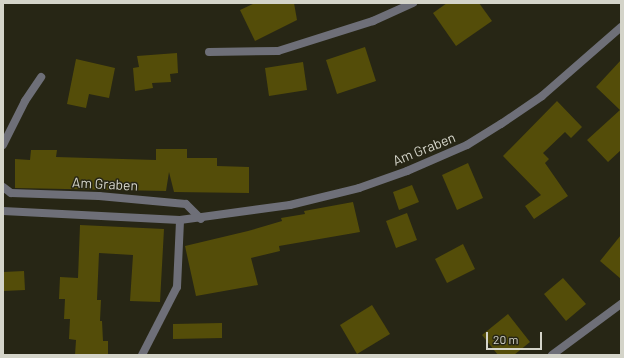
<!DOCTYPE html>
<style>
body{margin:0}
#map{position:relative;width:624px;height:358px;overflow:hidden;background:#272615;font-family:Barlow,sans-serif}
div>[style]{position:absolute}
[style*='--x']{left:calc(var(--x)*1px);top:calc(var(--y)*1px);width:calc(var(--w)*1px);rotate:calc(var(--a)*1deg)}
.building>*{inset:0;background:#544d09}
.lane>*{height:8px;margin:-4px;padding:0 4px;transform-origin:4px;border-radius:4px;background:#6e6f78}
.street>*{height:8px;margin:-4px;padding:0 4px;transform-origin:4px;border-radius:4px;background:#6e6f78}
span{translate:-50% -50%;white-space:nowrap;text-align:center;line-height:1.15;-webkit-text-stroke:3px #272615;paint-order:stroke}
.street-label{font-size:14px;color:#d4d4c9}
.frame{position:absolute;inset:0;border:4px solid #d4d4c9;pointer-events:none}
.scale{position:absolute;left:486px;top:332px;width:56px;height:18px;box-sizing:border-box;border:2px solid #d4d4c9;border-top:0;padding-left:5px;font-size:12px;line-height:14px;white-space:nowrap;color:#d4d4c9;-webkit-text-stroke:3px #272615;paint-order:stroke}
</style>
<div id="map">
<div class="building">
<i style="clip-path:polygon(255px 3px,294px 3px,297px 20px,255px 41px,240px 10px)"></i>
<i style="clip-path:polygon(447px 3px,479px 3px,492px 21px,456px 46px,433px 13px)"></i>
<i style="clip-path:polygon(365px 47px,376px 81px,337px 94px,326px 60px)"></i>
<i style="clip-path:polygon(177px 53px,178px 73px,170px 74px,171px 82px,152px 83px,153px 88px,135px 91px,133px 68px,139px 67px,137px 56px)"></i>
<i style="clip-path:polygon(76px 59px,115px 68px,109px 98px,89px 94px,86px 108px,67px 104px)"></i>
<i style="clip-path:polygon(621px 60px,621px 150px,608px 162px,587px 140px,620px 110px,596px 87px)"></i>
<i style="clip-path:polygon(303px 62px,307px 90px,269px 96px,265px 68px)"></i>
<i style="clip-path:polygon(557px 101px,582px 127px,571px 138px,565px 132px,543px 153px,549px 159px,545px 163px,568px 196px,534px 219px,525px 206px,541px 195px,503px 156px)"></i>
<i style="clip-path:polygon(156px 149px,187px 149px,187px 158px,217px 158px,217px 166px,249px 167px,249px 193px,174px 192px,169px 172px,166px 191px,15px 188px,15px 159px,30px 160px,31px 150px,57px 150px,56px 157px,156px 160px)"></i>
<i style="clip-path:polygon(468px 163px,483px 198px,457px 210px,442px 175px)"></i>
<i style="clip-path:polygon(412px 185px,419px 202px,399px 210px,393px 192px)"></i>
<i style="clip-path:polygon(353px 202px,360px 232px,279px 246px,280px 251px,251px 258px,258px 285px,196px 296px,185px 246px,248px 231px,282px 221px,281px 218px,305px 214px,304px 211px)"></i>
<i style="clip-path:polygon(407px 213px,417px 240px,396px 248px,386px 221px)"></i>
<i style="clip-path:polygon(80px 225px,164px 229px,160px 302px,130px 301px,133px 255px,99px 253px,97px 300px,101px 300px,100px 321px,102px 321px,103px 341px,108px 341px,108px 355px,75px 355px,76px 340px,69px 339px,70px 319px,64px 319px,65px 299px,59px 299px,60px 277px,78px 278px)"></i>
<i style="clip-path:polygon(621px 235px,621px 279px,600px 261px)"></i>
<i style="clip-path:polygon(463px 244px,475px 269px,447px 283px,435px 259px)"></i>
<i style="clip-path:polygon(24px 271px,25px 290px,3px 291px,3px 272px)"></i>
<i style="clip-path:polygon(563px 278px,586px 304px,566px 321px,544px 294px)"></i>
<i style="clip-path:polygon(372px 305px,390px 334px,357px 354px,340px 325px)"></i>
<i style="clip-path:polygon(508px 314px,530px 342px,514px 355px,498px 355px,482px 335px)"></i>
<i style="clip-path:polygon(222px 323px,222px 338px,173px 339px,173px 324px)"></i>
</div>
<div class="lane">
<i style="--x:3;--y:145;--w:49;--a:-63.4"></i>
<i style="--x:25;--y:101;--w:29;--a:-56"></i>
<i style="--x:3;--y:187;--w:10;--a:37"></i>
<i style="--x:11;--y:193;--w:88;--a:2"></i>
<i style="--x:99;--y:196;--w:87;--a:5.3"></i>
<i style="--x:186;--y:204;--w:21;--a:45"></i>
</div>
<div class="street">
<i style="--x:209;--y:52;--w:69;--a:-0.8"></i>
<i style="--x:278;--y:51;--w:100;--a:-17.5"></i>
<i style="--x:373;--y:21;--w:44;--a:-24.2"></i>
<i style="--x:3;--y:211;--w:177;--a:2.9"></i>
<i style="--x:180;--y:220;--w:111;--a:-7.8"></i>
<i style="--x:290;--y:205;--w:71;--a:-13.8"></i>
<i style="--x:359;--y:188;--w:51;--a:-19.5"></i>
<i style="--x:407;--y:171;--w:65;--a:-23.4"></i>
<i style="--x:467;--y:145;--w:40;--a:-32"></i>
<i style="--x:501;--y:124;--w:50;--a:-34.3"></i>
<i style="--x:542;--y:96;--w:105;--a:-41.1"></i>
<i style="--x:142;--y:355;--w:76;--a:-62.8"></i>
<i style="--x:177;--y:287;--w:67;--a:-87.4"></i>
<i style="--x:552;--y:355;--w:86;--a:-36.5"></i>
</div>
<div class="street-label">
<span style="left:424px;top:149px;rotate:-22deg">Am Graben</span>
<span style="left:105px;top:184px;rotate:3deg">Am Graben</span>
</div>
<div class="frame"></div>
<div class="scale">20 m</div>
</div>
